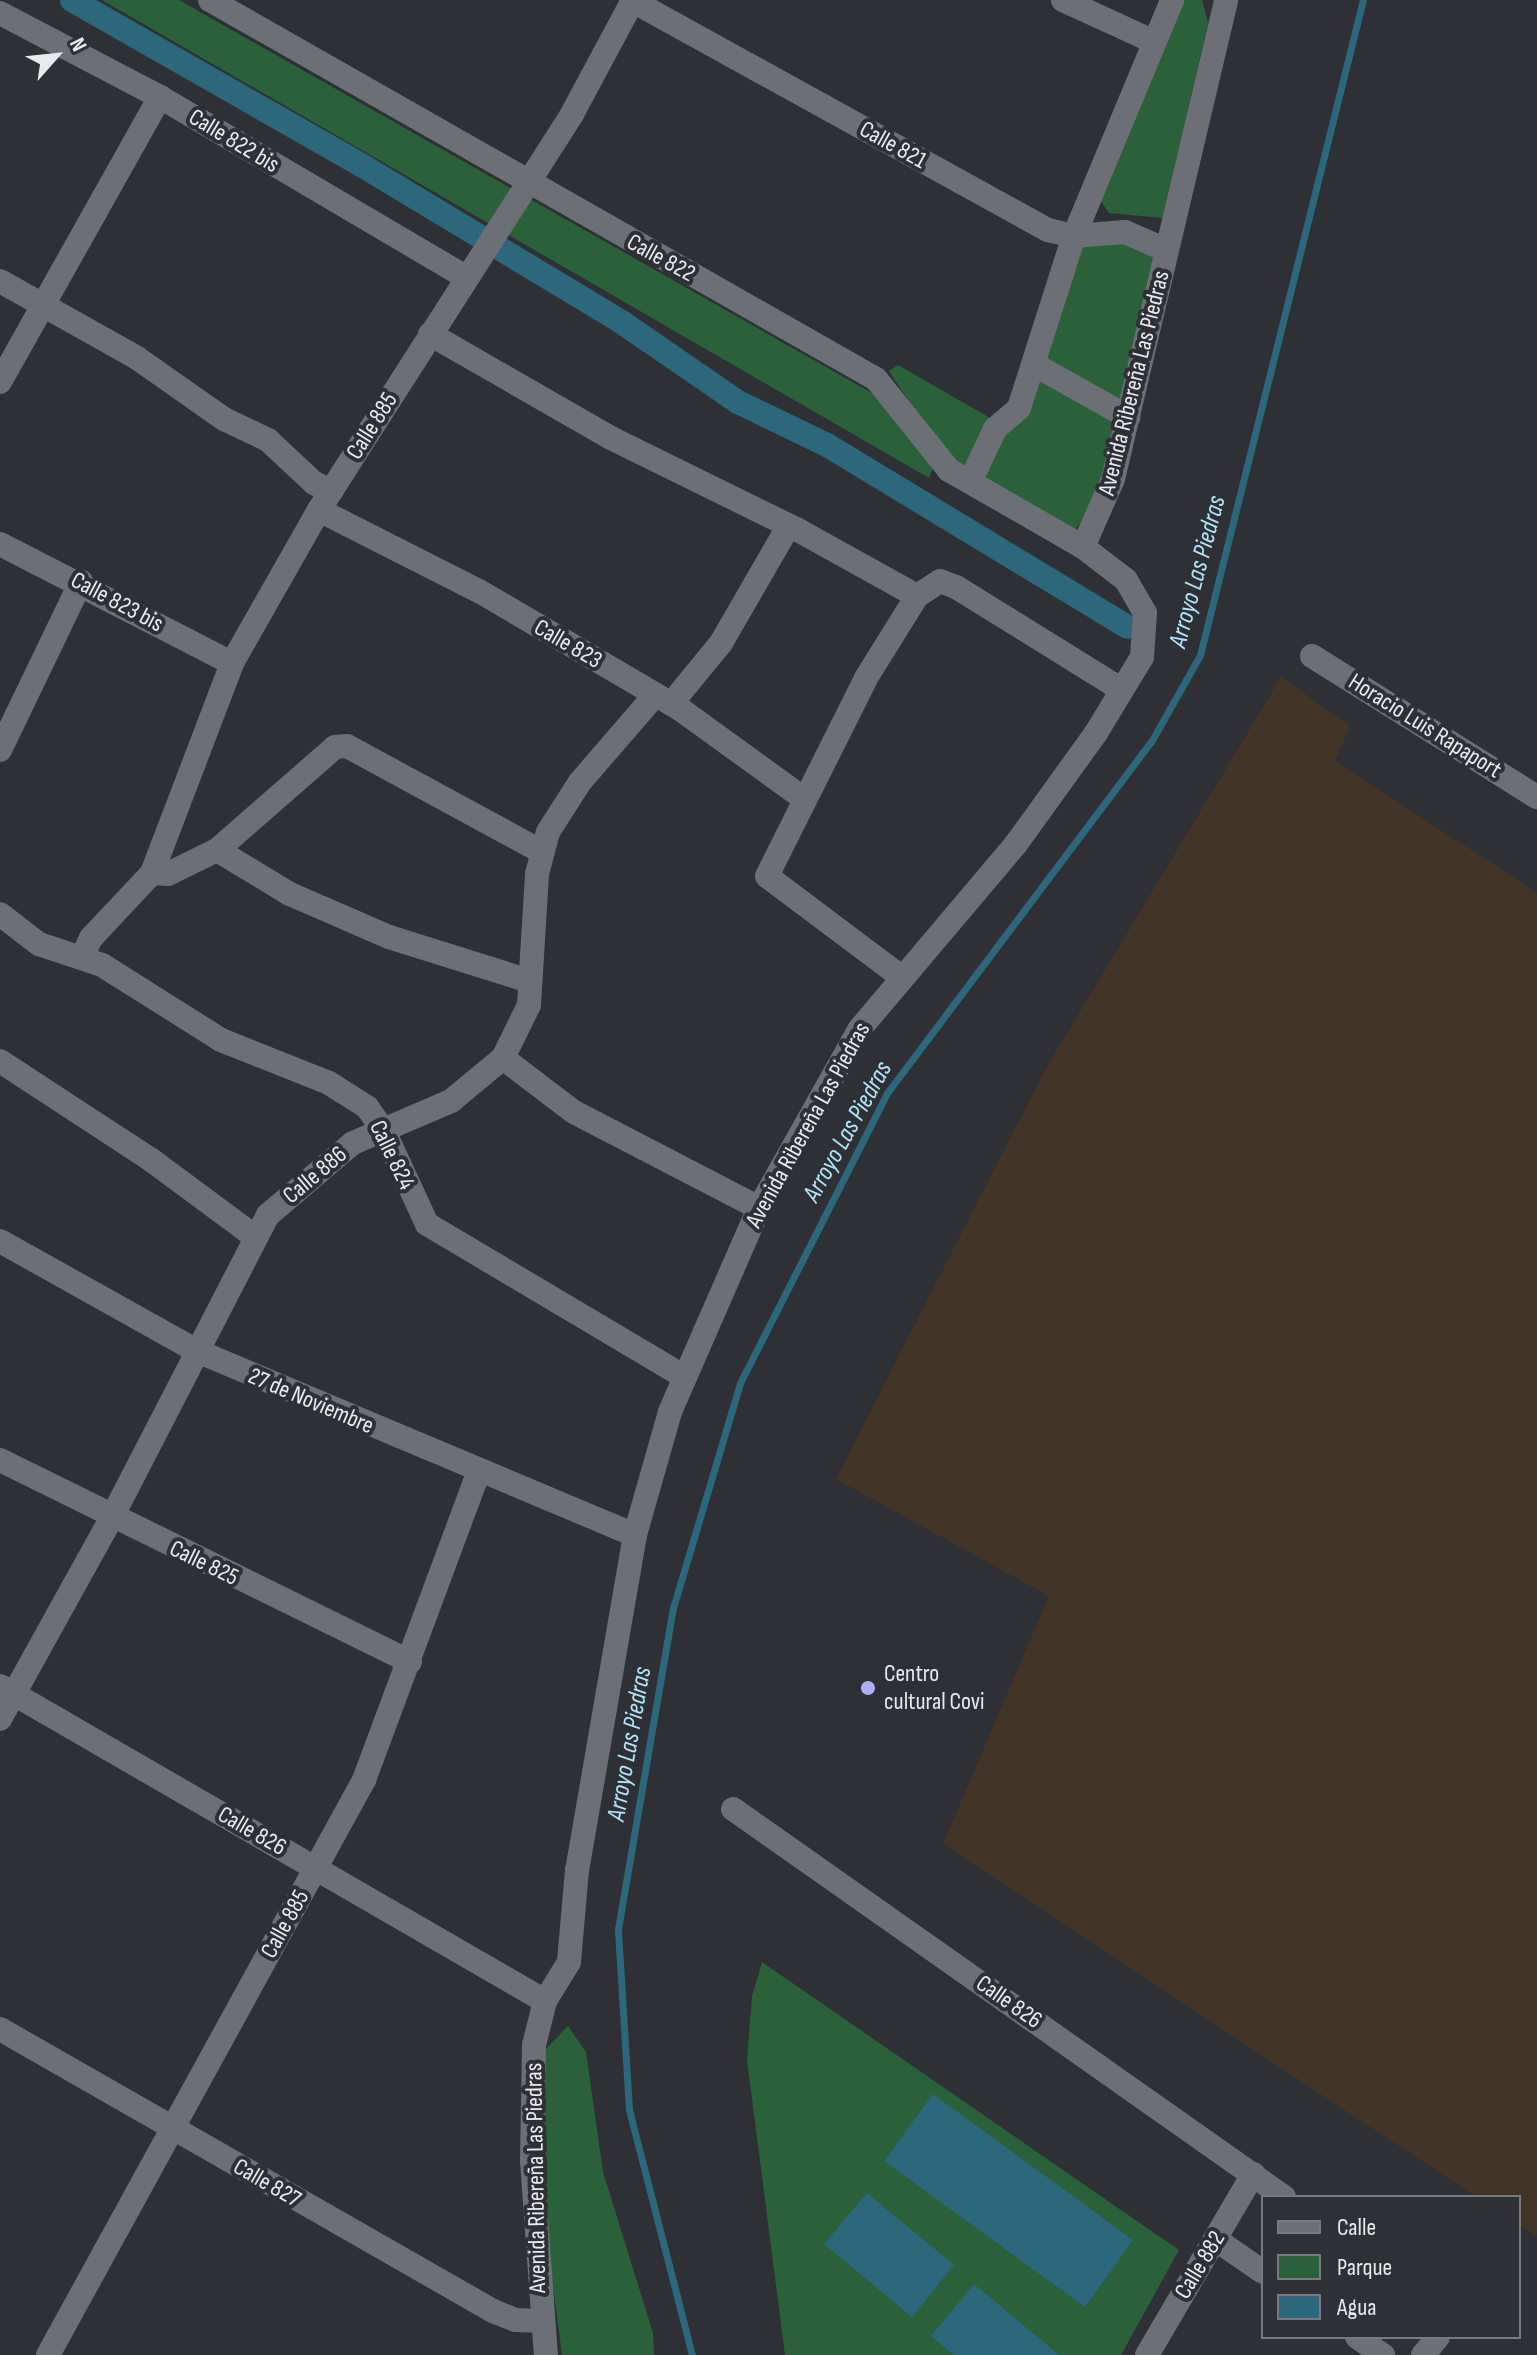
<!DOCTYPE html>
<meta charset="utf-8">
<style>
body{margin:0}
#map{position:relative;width:1537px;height:2355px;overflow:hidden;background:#2e3036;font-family:"Sofia Sans Condensed",sans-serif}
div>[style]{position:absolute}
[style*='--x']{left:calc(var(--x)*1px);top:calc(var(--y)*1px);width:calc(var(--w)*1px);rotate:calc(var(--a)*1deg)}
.industrial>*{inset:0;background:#423527}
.green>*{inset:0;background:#2a603a}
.water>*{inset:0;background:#2c677c}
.stream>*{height:7px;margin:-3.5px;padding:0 3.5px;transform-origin:3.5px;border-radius:3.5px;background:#2c677c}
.canal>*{height:24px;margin:-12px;padding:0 12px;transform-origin:12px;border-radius:12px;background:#2c677c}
.street>*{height:24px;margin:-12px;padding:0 12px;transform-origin:12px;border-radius:12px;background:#6c6f76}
.dots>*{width:22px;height:22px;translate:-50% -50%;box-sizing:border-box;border:4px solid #2e3036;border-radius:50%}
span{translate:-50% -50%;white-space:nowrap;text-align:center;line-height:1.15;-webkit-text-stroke:8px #2e3036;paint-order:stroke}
.street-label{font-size:24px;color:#e9eaee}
.poi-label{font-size:24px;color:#e9eaee}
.left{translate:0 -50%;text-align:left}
.water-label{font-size:26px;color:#b2e4f9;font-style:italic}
.legend{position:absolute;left:1261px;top:2195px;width:260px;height:144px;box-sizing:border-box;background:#2e3036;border:2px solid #797a80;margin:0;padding:10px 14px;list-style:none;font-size:24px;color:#e9eaee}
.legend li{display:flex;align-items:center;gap:16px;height:40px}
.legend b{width:40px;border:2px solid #797a80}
.north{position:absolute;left:16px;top:16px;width:80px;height:80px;-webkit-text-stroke:6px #2e3036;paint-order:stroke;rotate:63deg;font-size:22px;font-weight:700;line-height:32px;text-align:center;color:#e9eaee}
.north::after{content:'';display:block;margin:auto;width:28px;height:36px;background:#e9eaee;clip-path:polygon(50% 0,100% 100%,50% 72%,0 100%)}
</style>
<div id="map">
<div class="industrial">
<i style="clip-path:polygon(1281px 677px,1350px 726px,1335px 761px,1537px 893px,1537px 2237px,1519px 2225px,1519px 2197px,1476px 2197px,943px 1844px,1049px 1596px,836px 1479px,1045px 1070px)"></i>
</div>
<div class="green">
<i style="clip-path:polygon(102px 0,179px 0,879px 397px,933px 467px,929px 478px)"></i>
<i style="clip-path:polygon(1181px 0,1202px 0,1208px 23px,1163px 218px,1109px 213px,1100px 200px)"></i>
<i style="clip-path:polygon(1100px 235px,1159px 252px,1120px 404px,1046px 362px,1078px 242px)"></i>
<i style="clip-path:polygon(898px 365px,990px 418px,965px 465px,950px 458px,927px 429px,889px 371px)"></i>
<i style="clip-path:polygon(1037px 377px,1116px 421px,1095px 501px,1076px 529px,1067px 530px,977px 477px)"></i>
<i style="clip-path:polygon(762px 1962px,1179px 2250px,1121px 2355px,785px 2355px,747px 2060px,752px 1996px)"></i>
<i style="clip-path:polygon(568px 2026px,586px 2052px,603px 2172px,653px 2333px,654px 2355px,562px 2355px,536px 2155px,541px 2054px)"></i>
</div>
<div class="water">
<i style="clip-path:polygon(933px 2094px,1133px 2240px,1085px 2307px,884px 2161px)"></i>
<i style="clip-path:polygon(867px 2193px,954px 2265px,912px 2317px,824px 2244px)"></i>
<i style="clip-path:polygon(974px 2284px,1059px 2355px,954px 2355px,931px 2336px)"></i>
</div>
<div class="stream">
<i style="--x:692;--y:2355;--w:253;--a:-104.4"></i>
<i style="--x:629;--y:2110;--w:181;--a:-93.5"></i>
<i style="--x:618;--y:1929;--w:326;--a:-80.3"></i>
<i style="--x:673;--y:1608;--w:235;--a:-73.4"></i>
<i style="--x:740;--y:1383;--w:325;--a:-63.1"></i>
<i style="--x:887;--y:1093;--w:439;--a:-53.1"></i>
<i style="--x:1151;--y:742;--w:100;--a:-60.6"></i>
<i style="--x:1200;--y:655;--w:675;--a:-76.03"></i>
</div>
<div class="canal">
<i style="--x:72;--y:0;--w:335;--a:29.7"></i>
<i style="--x:363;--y:166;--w:304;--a:31.1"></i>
<i style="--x:623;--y:323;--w:140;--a:34.5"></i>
<i style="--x:738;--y:402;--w:99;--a:25.8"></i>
<i style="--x:827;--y:445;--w:351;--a:31.2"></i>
</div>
<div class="street">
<i style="--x:210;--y:0;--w:766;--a:29.64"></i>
<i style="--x:876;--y:379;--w:117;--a:51.3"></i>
<i style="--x:949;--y:470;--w:155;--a:29.9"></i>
<i style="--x:1083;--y:547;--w:54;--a:37.5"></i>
<i style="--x:1126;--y:580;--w:38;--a:60"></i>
<i style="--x:1145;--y:613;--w:44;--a:93.9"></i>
<i style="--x:1142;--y:657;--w:89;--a:121.2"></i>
<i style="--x:1096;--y:733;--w:137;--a:125.8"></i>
<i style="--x:1016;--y:844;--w:243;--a:130.2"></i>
<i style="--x:859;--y:1030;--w:204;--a:119.3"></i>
<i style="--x:759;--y:1208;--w:223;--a:113.6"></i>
<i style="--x:670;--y:1412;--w:128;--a:105.9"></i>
<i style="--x:635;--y:1535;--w:340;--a:99.8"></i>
<i style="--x:577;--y:1870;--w:92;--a:95"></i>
<i style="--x:569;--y:1962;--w:46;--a:121.6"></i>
<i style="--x:545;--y:2001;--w:45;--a:104"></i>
<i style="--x:534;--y:2045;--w:116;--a:91"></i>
<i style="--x:532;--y:2161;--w:195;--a:85.9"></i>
<i style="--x:631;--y:0;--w:476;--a:28.9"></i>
<i style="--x:1048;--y:230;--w:27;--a:13"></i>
<i style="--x:1074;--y:236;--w:51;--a:-4.5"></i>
<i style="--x:1125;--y:232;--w:45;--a:23.7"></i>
<i style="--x:1063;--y:0;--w:98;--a:24.7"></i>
<i style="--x:0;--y:13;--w:181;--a:27.7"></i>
<i style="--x:160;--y:97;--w:354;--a:30.5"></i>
<i style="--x:0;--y:281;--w:157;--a:29.3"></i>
<i style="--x:137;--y:358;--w:106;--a:35"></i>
<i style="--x:224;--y:419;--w:49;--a:25.5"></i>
<i style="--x:268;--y:440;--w:63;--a:43.1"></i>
<i style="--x:314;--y:483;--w:19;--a:25"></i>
<i style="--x:430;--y:334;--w:209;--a:29.9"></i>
<i style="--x:611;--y:438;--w:208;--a:26.2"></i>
<i style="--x:798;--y:530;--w:136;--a:29"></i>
<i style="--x:1035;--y:365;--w:107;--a:29.2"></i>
<i style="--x:0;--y:382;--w:327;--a:-60.7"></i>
<i style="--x:970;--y:482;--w:59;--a:-64.7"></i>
<i style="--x:995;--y:429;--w:32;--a:-41"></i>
<i style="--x:1019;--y:408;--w:181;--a:-72.3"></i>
<i style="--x:1074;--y:236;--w:256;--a:-67.4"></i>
<i style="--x:319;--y:510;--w:179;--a:26.9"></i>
<i style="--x:479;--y:591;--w:233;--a:30.4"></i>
<i style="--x:680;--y:709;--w:152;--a:35.9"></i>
<i style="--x:0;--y:544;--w:261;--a:27.2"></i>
<i style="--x:1083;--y:547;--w:74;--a:-66.2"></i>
<i style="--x:1113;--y:479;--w:492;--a:-76.7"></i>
<i style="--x:1312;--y:656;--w:266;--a:32.1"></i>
<i style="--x:671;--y:704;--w:79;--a:-50.7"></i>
<i style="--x:721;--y:643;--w:134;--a:-60"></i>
<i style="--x:0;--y:750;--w:187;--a:-64.3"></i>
<i style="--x:217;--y:850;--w:85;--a:31.1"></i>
<i style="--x:290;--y:894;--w:108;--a:23.5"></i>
<i style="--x:389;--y:937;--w:147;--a:17.4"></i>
<i style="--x:152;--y:873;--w:225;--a:-69.1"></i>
<i style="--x:232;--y:663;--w:176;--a:-60.4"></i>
<i style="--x:319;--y:510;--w:470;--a:-57.4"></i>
<i style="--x:572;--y:114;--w:129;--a:-61.8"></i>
<i style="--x:0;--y:914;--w:49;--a:37.6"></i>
<i style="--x:39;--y:944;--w:66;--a:18.4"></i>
<i style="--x:102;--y:965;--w:141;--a:32.2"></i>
<i style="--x:221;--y:1040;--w:116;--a:21.7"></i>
<i style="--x:329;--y:1083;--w:45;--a:32.3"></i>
<i style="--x:367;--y:1107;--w:29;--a:55"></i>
<i style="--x:384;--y:1131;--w:102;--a:65.2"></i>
<i style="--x:427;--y:1224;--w:298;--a:30.7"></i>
<i style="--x:83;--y:955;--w:19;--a:-65"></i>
<i style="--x:91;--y:938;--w:89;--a:-46.8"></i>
<i style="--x:152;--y:873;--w:16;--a:4"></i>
<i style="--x:168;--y:874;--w:55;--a:-26.1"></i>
<i style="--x:217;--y:850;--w:157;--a:-41.1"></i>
<i style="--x:335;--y:747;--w:12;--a:-5"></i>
<i style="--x:347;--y:746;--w:222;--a:28.5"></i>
<i style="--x:900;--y:976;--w:166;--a:-143.1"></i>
<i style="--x:767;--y:876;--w:221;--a:-63.4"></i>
<i style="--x:866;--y:678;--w:97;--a:-58.1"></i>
<i style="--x:917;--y:596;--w:27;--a:-33"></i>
<i style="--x:940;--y:581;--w:17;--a:21"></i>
<i style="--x:956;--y:587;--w:195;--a:31.8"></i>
<i style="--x:503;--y:1058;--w:89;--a:37.3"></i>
<i style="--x:574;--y:1112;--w:208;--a:27.4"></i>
<i style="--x:0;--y:1061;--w:179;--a:33.2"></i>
<i style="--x:150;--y:1159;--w:129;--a:36.5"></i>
<i style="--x:0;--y:1241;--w:226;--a:29.2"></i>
<i style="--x:197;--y:1351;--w:475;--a:22.8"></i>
<i style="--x:0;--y:1460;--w:457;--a:26.2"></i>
<i style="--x:0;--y:1686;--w:629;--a:30.03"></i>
<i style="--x:0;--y:1719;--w:229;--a:-61"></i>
<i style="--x:111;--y:1519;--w:342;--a:-62.7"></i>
<i style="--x:268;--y:1215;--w:111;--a:-40.3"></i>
<i style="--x:353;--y:1143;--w:107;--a:-23.2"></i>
<i style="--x:451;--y:1101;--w:67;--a:-39.6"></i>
<i style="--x:503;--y:1058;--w:59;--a:-63.9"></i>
<i style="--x:529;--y:1005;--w:131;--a:-86.5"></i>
<i style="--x:537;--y:874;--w:43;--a:-75.3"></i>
<i style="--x:548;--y:832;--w:59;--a:-57.4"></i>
<i style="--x:580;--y:782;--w:115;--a:-49.2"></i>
<i style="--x:733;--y:1809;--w:674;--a:35.15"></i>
<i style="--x:0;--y:2029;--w:568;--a:29.77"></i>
<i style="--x:493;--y:2311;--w:24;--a:22"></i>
<i style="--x:515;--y:2320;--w:25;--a:2"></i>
<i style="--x:1215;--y:2239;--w:58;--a:34.5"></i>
<i style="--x:1357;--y:2337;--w:32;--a:35"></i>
<i style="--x:48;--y:2355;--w:656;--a:-61.21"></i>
<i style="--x:364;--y:1780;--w:327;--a:-69.6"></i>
<i style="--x:1147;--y:2355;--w:210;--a:-59.6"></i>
<i style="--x:1423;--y:2355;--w:23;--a:-50"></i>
</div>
<div class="dots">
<i style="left:868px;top:1688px;background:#acaffb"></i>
</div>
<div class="street-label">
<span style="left:234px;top:141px;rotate:31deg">Calle 822 bis</span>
<span style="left:893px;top:145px;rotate:29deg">Calle 821</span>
<span style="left:661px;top:258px;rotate:29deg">Calle 822</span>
<span style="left:1134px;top:383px;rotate:-76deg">Avenida Ribereña Las Piedras</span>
<span style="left:372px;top:426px;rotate:-58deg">Calle 885</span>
<span style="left:117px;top:602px;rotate:28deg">Calle 823 bis</span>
<span style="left:568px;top:644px;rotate:30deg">Calle 823</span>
<span style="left:1425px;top:726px;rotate:32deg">Horacio Luis Rapaport</span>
<span style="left:808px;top:1125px;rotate:-61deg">Avenida Ribereña Las Piedras</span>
<span style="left:392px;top:1155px;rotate:64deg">Calle 824</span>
<span style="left:315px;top:1175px;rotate:-40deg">Calle 886</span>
<span style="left:311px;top:1401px;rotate:23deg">27 de Noviembre</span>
<span style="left:204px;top:1563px;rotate:26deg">Calle 825</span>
<span style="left:252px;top:1831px;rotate:30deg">Calle 826</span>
<span style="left:285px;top:1924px;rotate:-61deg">Calle 885</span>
<span style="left:1009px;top:2002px;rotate:35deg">Calle 826</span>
<span style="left:536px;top:2178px;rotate:-91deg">Avenida Ribereña Las Piedras</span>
<span style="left:267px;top:2183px;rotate:30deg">Calle 827</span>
<span style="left:1200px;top:2265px;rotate:-59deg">Calle 882</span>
</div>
<div class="poi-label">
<span class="left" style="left:884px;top:1688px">Centro<br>cultural Covi</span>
</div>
<div class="water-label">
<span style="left:1198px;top:572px;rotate:-75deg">Arroyo Las Piedras</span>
<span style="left:848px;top:1132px;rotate:-61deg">Arroyo Las Piedras</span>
<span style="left:630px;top:1744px;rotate:-80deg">Arroyo Las Piedras</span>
</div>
<ul class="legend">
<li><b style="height:10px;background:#6c6f76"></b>Calle</li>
<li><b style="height:22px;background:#2a603a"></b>Parque</li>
<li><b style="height:22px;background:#2c677c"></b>Agua</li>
</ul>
<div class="north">N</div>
</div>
